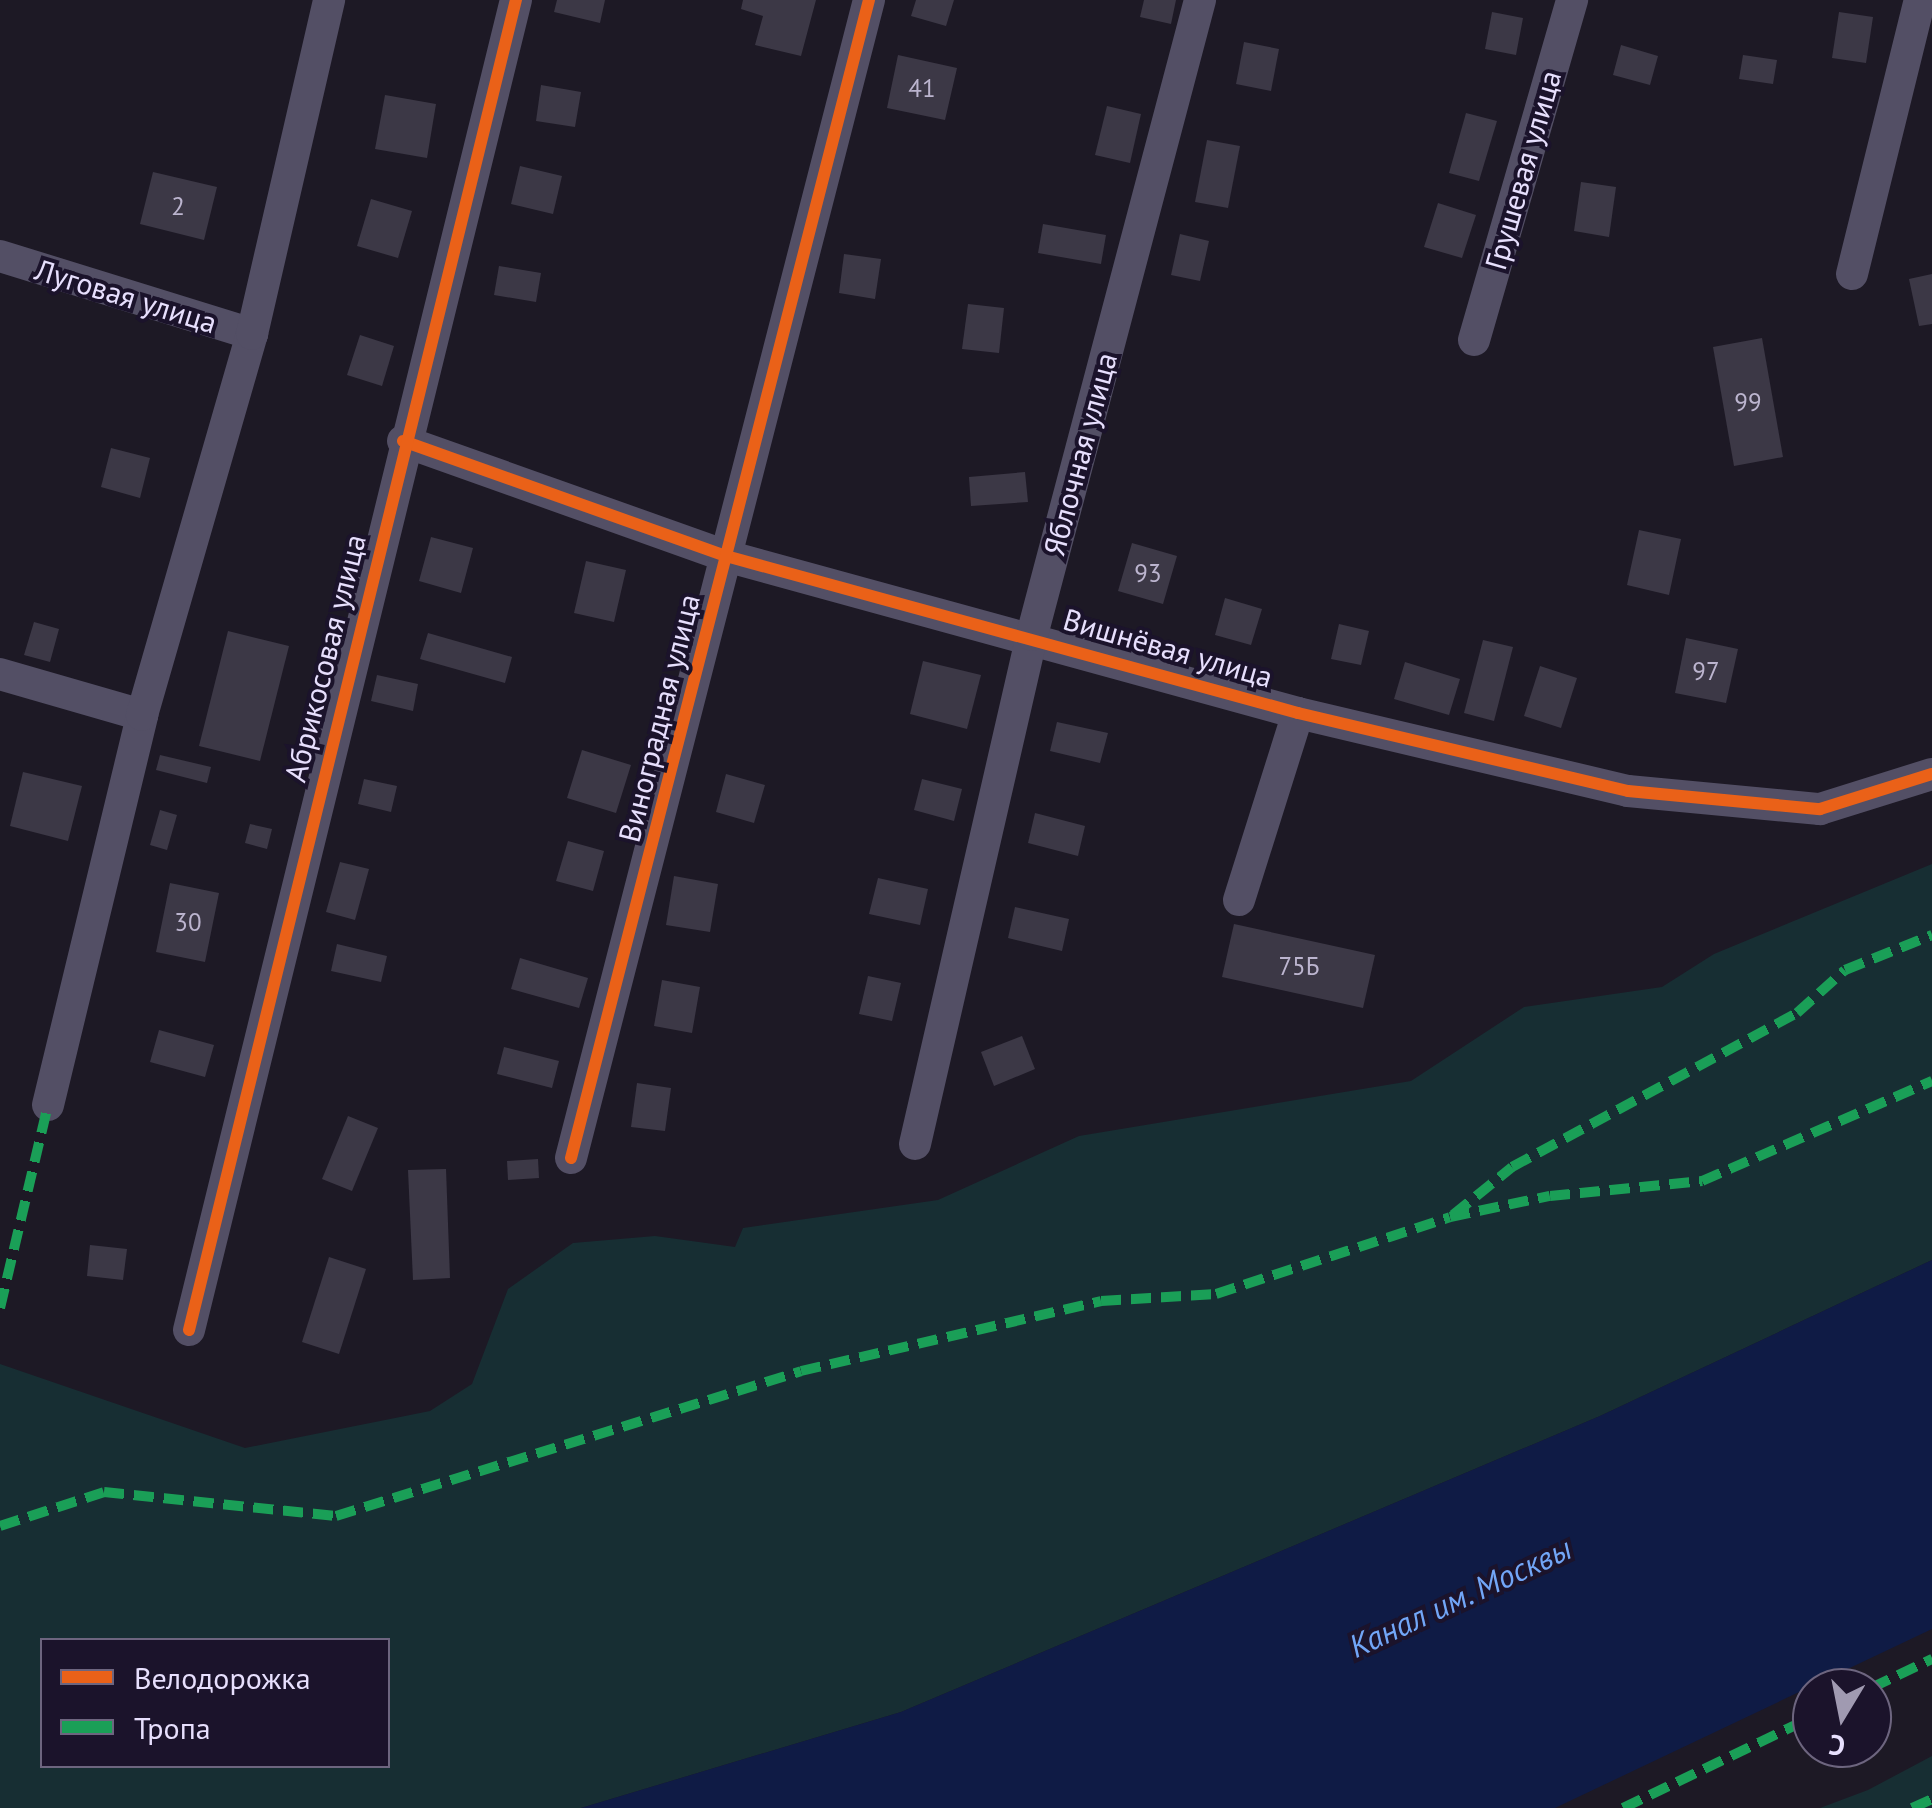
<!DOCTYPE html>
<meta charset="utf-8">
<style>
body{margin:0}
#map{position:relative;width:1932px;height:1808px;overflow:hidden;background:#1d1925;font-family:"PT Sans",sans-serif}
div>[style]{position:absolute}
[style*='--x']{left:calc(var(--x)*1px);top:calc(var(--y)*1px);width:calc(var(--w)*1px);rotate:calc(var(--a)*1deg)}
.green>*{inset:0;background:#172e33}
.water>*{inset:0;background:#0f1b45}
.building>*{inset:0;background:#3c3846}
.minor>*{height:32px;margin:-16px;padding:0 16px;transform-origin:16px;border-radius:16px;background:#534f65}
.quiet>*{height:10px;margin-top:-5px;transform-origin:0;background:repeating-linear-gradient(90deg,#1a9f57 0 20px,transparent 0 30px)}
.cycleway>*{height:12px;margin:-6px;padding:0 6px;transform-origin:6px;border-radius:6px;background:#ea6118}
span{translate:-50% -50%;white-space:nowrap;text-align:center;line-height:1.15;-webkit-text-stroke:8px #1b132b;paint-order:stroke}
.number-label{font-size:25px;color:#bcb5cf}
.number-label span{-webkit-text-stroke-width:0}
.street-label{font-size:30px;color:#e7dffd}
.water-label{font-size:32px;color:#72a6f7;font-style:italic}
.legend{position:absolute;left:40px;top:1638px;width:350px;height:130px;box-sizing:border-box;background:#1b132b;border:2px solid #6d657f;margin:0;padding:12px 18px;list-style:none;font-size:30px;color:#e7dffd}
.legend li{display:flex;align-items:center;gap:20px;height:50px}
.legend b{width:50px;border:2px solid #6d657f}
.north{position:absolute;left:1792px;top:1668px;width:100px;height:100px;box-sizing:border-box;background:#1b132b;border:2px solid #6d657f;border-radius:50%;rotate:190deg;font-size:28px;font-weight:700;line-height:40px;text-align:center;color:#e7dffd}
.north::after{content:'';display:block;margin:auto;width:35px;height:45px;background:#a09ab1;clip-path:polygon(50% 0,100% 100%,50% 72%,0 100%)}
</style>
<div id="map">
<div class="green">
<i style="clip-path:polygon(evenodd,1932px 864px,1932px 1260px,1600px 1416px,901px 1712px,581px 1808px,0 1808px,0 1364px,245px 1448px,430px 1411px,472px 1384px,508px 1289px,573px 1243px,655px 1236px,735px 1247px,743px 1228px,938px 1200px,1079px 1136px,1411px 1081px,1524px 1007px,1662px 987px,1714px 954px,1932px 864px,42px 1640px,388px 1640px,388px 1766px,42px 1766px,42px 1640px)"></i>
<i style="clip-path:polygon(1932px 1756px,1932px 1808px,1820px 1808px,1868px 1790px)"></i>
</div>
<div class="water">
<i style="clip-path:polygon(1932px 1260px,1932px 1629px,1555px 1808px,581px 1808px,901px 1712px,1600px 1416px)"></i>
</div>
<div class="building">
<i style="clip-path:polygon(557px 0,605px 0,600px 23px,554px 12px)"></i>
<i style="clip-path:polygon(743px 0,816px 0,801px 56px,755px 45px,763px 16px,741px 9px)"></i>
<i style="clip-path:polygon(916px 0,954px 0,946px 26px,911px 16px)"></i>
<i style="clip-path:polygon(1144px 0,1176px 0,1171px 24px,1140px 17px)"></i>
<i style="clip-path:polygon(1492px 12px,1523px 18px,1516px 55px,1485px 49px)"></i>
<i style="clip-path:polygon(1839px 12px,1873px 17px,1866px 63px,1832px 58px)"></i>
<i style="clip-path:polygon(1244px 42px,1279px 49px,1271px 91px,1236px 84px)"></i>
<i style="clip-path:polygon(1621px 45px,1658px 56px,1650px 85px,1613px 75px)"></i>
<i style="clip-path:polygon(898px 55px,957px 68px,945px 120px,887px 108px)"></i>
<i style="clip-path:polygon(1743px 55px,1777px 60px,1773px 84px,1739px 79px)"></i>
<i style="clip-path:polygon(541px 85px,581px 92px,575px 127px,536px 121px)"></i>
<i style="clip-path:polygon(385px 95px,436px 104px,427px 158px,375px 149px)"></i>
<i style="clip-path:polygon(1107px 106px,1141px 114px,1130px 163px,1095px 155px)"></i>
<i style="clip-path:polygon(1466px 113px,1497px 121px,1479px 181px,1449px 173px)"></i>
<i style="clip-path:polygon(1207px 140px,1240px 146px,1228px 208px,1195px 202px)"></i>
<i style="clip-path:polygon(520px 166px,562px 176px,553px 214px,511px 204px)"></i>
<i style="clip-path:polygon(153px 172px,217px 187px,204px 240px,140px 224px)"></i>
<i style="clip-path:polygon(1581px 182px,1616px 187px,1609px 237px,1574px 231px)"></i>
<i style="clip-path:polygon(371px 199px,412px 211px,398px 258px,357px 246px)"></i>
<i style="clip-path:polygon(1438px 203px,1476px 215px,1462px 258px,1424px 247px)"></i>
<i style="clip-path:polygon(1043px 224px,1106px 235px,1101px 264px,1038px 253px)"></i>
<i style="clip-path:polygon(1180px 234px,1209px 241px,1200px 281px,1171px 275px)"></i>
<i style="clip-path:polygon(844px 254px,881px 259px,875px 299px,839px 293px)"></i>
<i style="clip-path:polygon(499px 266px,541px 273px,536px 302px,494px 295px)"></i>
<i style="clip-path:polygon(1932px 274px,1932px 324px,1919px 326px,1909px 279px)"></i>
<i style="clip-path:polygon(968px 304px,1004px 308px,999px 353px,962px 349px)"></i>
<i style="clip-path:polygon(360px 335px,394px 346px,382px 386px,347px 375px)"></i>
<i style="clip-path:polygon(1762px 338px,1783px 457px,1734px 466px,1713px 347px)"></i>
<i style="clip-path:polygon(111px 448px,150px 458px,140px 498px,101px 487px)"></i>
<i style="clip-path:polygon(1025px 472px,1028px 502px,971px 506px,969px 477px)"></i>
<i style="clip-path:polygon(1639px 530px,1681px 539px,1669px 595px,1627px 585px)"></i>
<i style="clip-path:polygon(431px 537px,473px 548px,461px 593px,419px 581px)"></i>
<i style="clip-path:polygon(1132px 543px,1177px 556px,1163px 604px,1118px 591px)"></i>
<i style="clip-path:polygon(586px 561px,626px 570px,614px 622px,574px 613px)"></i>
<i style="clip-path:polygon(1225px 598px,1262px 609px,1251px 645px,1215px 635px)"></i>
<i style="clip-path:polygon(34px 622px,59px 629px,50px 662px,24px 655px)"></i>
<i style="clip-path:polygon(1339px 624px,1369px 631px,1361px 665px,1331px 659px)"></i>
<i style="clip-path:polygon(228px 631px,289px 646px,260px 761px,199px 746px)"></i>
<i style="clip-path:polygon(428px 633px,512px 657px,505px 683px,420px 659px)"></i>
<i style="clip-path:polygon(1686px 638px,1738px 649px,1726px 703px,1675px 693px)"></i>
<i style="clip-path:polygon(1483px 640px,1513px 647px,1494px 721px,1464px 713px)"></i>
<i style="clip-path:polygon(923px 661px,981px 675px,967px 729px,910px 714px)"></i>
<i style="clip-path:polygon(1405px 662px,1460px 679px,1449px 715px,1394px 699px)"></i>
<i style="clip-path:polygon(1540px 666px,1577px 678px,1561px 728px,1524px 716px)"></i>
<i style="clip-path:polygon(377px 675px,418px 684px,413px 711px,371px 701px)"></i>
<i style="clip-path:polygon(1057px 722px,1108px 733px,1100px 763px,1050px 751px)"></i>
<i style="clip-path:polygon(582px 750px,631px 765px,616px 813px,567px 798px)"></i>
<i style="clip-path:polygon(160px 755px,211px 767px,207px 783px,156px 770px)"></i>
<i style="clip-path:polygon(23px 772px,82px 786px,68px 841px,10px 826px)"></i>
<i style="clip-path:polygon(726px 774px,765px 785px,754px 823px,716px 812px)"></i>
<i style="clip-path:polygon(364px 779px,397px 786px,391px 812px,358px 804px)"></i>
<i style="clip-path:polygon(922px 779px,962px 789px,954px 821px,914px 810px)"></i>
<i style="clip-path:polygon(160px 810px,177px 815px,167px 850px,150px 845px)"></i>
<i style="clip-path:polygon(1035px 813px,1085px 826px,1078px 856px,1028px 843px)"></i>
<i style="clip-path:polygon(250px 824px,272px 829px,267px 849px,245px 843px)"></i>
<i style="clip-path:polygon(568px 841px,604px 851px,593px 891px,556px 881px)"></i>
<i style="clip-path:polygon(340px 862px,369px 869px,355px 920px,326px 912px)"></i>
<i style="clip-path:polygon(674px 876px,718px 884px,710px 932px,666px 925px)"></i>
<i style="clip-path:polygon(878px 878px,928px 889px,920px 925px,869px 914px)"></i>
<i style="clip-path:polygon(170px 883px,219px 893px,205px 962px,156px 952px)"></i>
<i style="clip-path:polygon(1015px 907px,1069px 919px,1062px 951px,1008px 938px)"></i>
<i style="clip-path:polygon(1234px 924px,1375px 955px,1363px 1008px,1222px 977px)"></i>
<i style="clip-path:polygon(337px 944px,387px 956px,381px 982px,331px 971px)"></i>
<i style="clip-path:polygon(520px 958px,588px 978px,579px 1008px,511px 989px)"></i>
<i style="clip-path:polygon(868px 976px,901px 983px,892px 1021px,859px 1014px)"></i>
<i style="clip-path:polygon(662px 980px,700px 987px,692px 1033px,654px 1026px)"></i>
<i style="clip-path:polygon(159px 1030px,214px 1045px,205px 1077px,150px 1062px)"></i>
<i style="clip-path:polygon(1022px 1036px,1035px 1069px,994px 1086px,981px 1052px)"></i>
<i style="clip-path:polygon(504px 1047px,559px 1061px,552px 1088px,497px 1074px)"></i>
<i style="clip-path:polygon(637px 1083px,671px 1088px,665px 1131px,631px 1127px)"></i>
<i style="clip-path:polygon(348px 1116px,378px 1128px,352px 1191px,322px 1179px)"></i>
<i style="clip-path:polygon(538px 1159px,539px 1178px,508px 1180px,507px 1161px)"></i>
<i style="clip-path:polygon(446px 1169px,450px 1278px,413px 1280px,408px 1170px)"></i>
<i style="clip-path:polygon(90px 1245px,127px 1249px,123px 1280px,87px 1276px)"></i>
<i style="clip-path:polygon(329px 1257px,366px 1269px,339px 1354px,302px 1342px)"></i>
</div>
<div class="minor">
<i style="--x:0;--y:256;--w:264;--a:17.2"></i>
<i style="--x:1852;--y:274;--w:282;--a:-76.1"></i>
<i style="--x:1474;--y:340;--w:354;--a:-73.9"></i>
<i style="--x:403;--y:441;--w:343;--a:19.6"></i>
<i style="--x:726;--y:556;--w:593;--a:15.35"></i>
<i style="--x:1298;--y:713;--w:339;--a:13.3"></i>
<i style="--x:1628;--y:791;--w:193;--a:5.4"></i>
<i style="--x:1820;--y:809;--w:117;--a:-17.4"></i>
<i style="--x:0;--y:674;--w:148;--a:16.1"></i>
<i style="--x:1239;--y:900;--w:196;--a:-72.5"></i>
<i style="--x:48;--y:1105;--w:401;--a:-76.4"></i>
<i style="--x:142;--y:715;--w:397;--a:-73.9"></i>
<i style="--x:252;--y:334;--w:343;--a:-77"></i>
<i style="--x:915;--y:1144;--w:522;--a:-77.05"></i>
<i style="--x:1032;--y:635;--w:657;--a:-75.18"></i>
<i style="--x:571;--y:1158;--w:1196;--a:-75.57"></i>
<i style="--x:189;--y:1330;--w:1370;--a:-76.19"></i>
</div>
<div class="quiet">
<i style="--x:1453;--y:1215;--w:76;--a:-39.1"></i>
<i style="--x:1512;--y:1167;--w:324;--a:-28.4"></i>
<i style="--x:1797;--y:1013;--w:64;--a:-41.9"></i>
<i style="--x:1845;--y:970;--w:94;--a:-21.9"></i>
<i style="--x:0;--y:1308;--w:209;--a:-76.7"></i>
<i style="--x:0;--y:1526;--w:109;--a:-18.1"></i>
<i style="--x:104;--y:1492;--w:233;--a:5.9"></i>
<i style="--x:336;--y:1516;--w:487;--a:-17.3"></i>
<i style="--x:801;--y:1371;--w:308;--a:-13.1"></i>
<i style="--x:1101;--y:1301;--w:115;--a:-3.5"></i>
<i style="--x:1216;--y:1294;--w:246;--a:-18.2"></i>
<i style="--x:1450;--y:1217;--w:102;--a:-11.9"></i>
<i style="--x:1550;--y:1196;--w:153;--a:-5.6"></i>
<i style="--x:1702;--y:1181;--w:251;--a:-23.5"></i>
<i style="--x:1871;--y:1688;--w:68;--a:-25.4"></i>
<i style="--x:1623;--y:1808;--w:210;--a:-25.7"></i>
<i style="--x:1912;--y:1808;--w:22;--a:-24"></i>
</div>
<div class="cycleway">
<i style="--x:403;--y:441;--w:343;--a:19.6"></i>
<i style="--x:726;--y:556;--w:593;--a:15.35"></i>
<i style="--x:1298;--y:713;--w:339;--a:13.3"></i>
<i style="--x:1628;--y:791;--w:193;--a:5.4"></i>
<i style="--x:1820;--y:809;--w:117;--a:-17.4"></i>
<i style="--x:571;--y:1158;--w:1196;--a:-75.57"></i>
<i style="--x:189;--y:1330;--w:1370;--a:-76.19"></i>
</div>
<div class="number-label">
<span style="left:922px;top:88px">41</span>
<span style="left:178px;top:206px">2</span>
<span style="left:1748px;top:402px">99</span>
<span style="left:1148px;top:573px">93</span>
<span style="left:1706px;top:671px">97</span>
<span style="left:188px;top:922px">30</span>
<span style="left:1299px;top:966px">75Б</span>
</div>
<div class="street-label">
<span style="left:1523px;top:170px;rotate:-74deg">Грушевая улица</span>
<span style="left:126px;top:296px;rotate:17deg">Луговая улица</span>
<span style="left:1080px;top:454px;rotate:-75deg">Яблочная улица</span>
<span style="left:1168px;top:648px;rotate:16deg">Вишнёвая улица</span>
<span style="left:325px;top:658px;rotate:-76deg">Абрикосовая улица</span>
<span style="left:659px;top:718px;rotate:-76deg">Виноградная улица</span>
</div>
<div class="water-label">
<span style="left:1460px;top:1597px;rotate:-25deg">Канал им. Москвы</span>
</div>
<ul class="legend">
<li><b style="height:12px;background:#ea6118"></b>Велодорожка</li>
<li><b style="height:12px;background:#1a9f57"></b>Тропа</li>
</ul>
<div class="north">С</div>
</div>
